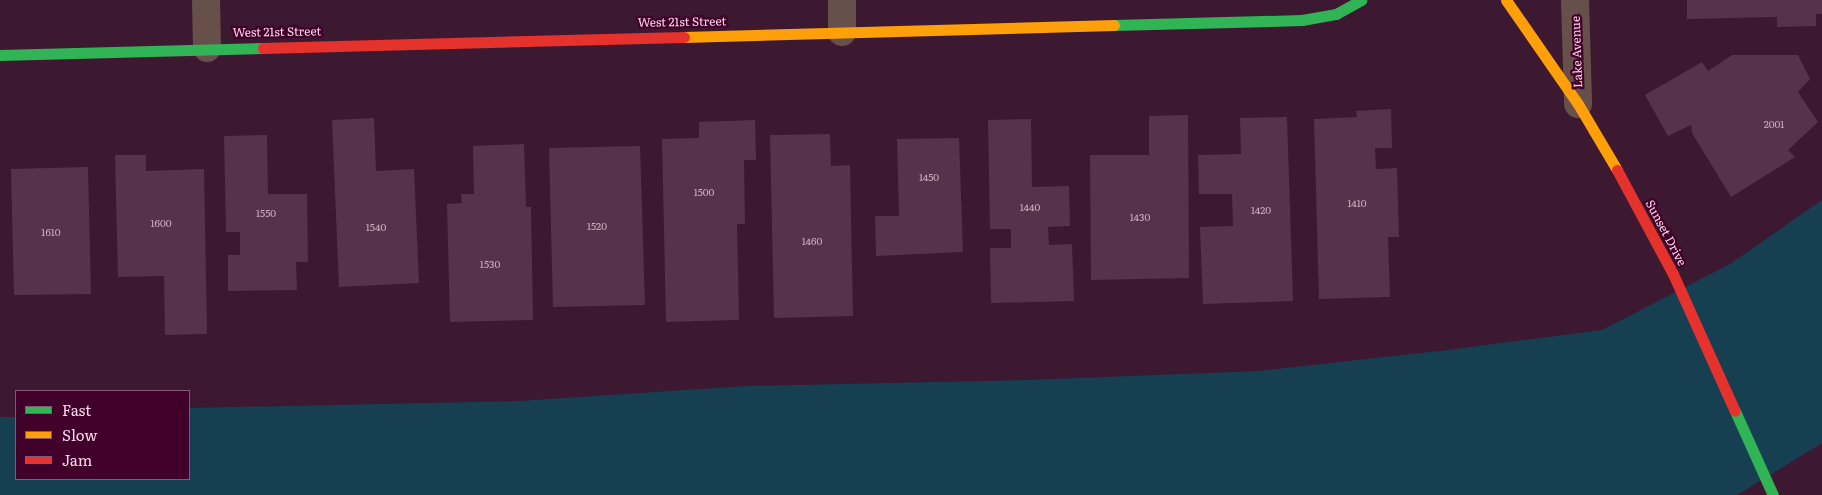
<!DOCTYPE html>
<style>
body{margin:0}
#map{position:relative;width:1822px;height:495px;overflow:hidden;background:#3c1930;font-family:Literata,serif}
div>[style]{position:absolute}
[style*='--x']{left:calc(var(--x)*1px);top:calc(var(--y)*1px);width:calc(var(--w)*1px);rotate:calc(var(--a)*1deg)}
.water>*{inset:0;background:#163f52}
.building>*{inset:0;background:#56334a}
.street>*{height:28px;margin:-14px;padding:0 14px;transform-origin:14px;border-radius:14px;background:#67504a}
.fast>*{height:11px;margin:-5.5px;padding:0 5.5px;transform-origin:5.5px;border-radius:5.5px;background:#30b455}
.slow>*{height:11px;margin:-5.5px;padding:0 5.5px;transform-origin:5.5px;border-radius:5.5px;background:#ff9f0a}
.jam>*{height:11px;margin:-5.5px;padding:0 5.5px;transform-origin:5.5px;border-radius:5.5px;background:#e5322d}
span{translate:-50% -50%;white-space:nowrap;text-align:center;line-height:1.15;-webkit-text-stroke:4.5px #40002a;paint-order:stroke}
.number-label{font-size:10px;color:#d4acc1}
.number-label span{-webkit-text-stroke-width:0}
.street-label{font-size:12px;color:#fed5e9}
.legend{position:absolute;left:15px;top:390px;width:175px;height:90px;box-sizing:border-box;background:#40002a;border:1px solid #8c5576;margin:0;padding:6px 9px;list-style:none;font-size:15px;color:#fed5e9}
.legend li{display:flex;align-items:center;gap:10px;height:25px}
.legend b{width:25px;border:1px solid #8c5576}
</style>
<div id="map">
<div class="water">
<i style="clip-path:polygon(1822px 200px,1822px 443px,1737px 495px,0 495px,0 417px,16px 417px,16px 479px,189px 479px,189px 408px,520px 401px,746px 386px,1028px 380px,1259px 371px,1448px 350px,1602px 330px,1730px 264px)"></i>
</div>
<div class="building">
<i style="clip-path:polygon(1687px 0,1822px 0,1822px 14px,1816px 14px,1816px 26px,1777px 27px,1777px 17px,1687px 19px)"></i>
<i style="clip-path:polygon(1732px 55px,1798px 55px,1810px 79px,1798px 92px,1818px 122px,1788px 150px,1795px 157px,1731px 197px,1692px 133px,1691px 125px,1668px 136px,1645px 95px,1702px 62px,1708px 71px)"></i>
<i style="clip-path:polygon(1391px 109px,1392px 148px,1375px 148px,1376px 169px,1397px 168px,1399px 237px,1388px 237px,1390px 297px,1319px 299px,1314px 119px,1357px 117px,1356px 111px)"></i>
<i style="clip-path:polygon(1188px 115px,1189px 278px,1091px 280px,1090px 155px,1149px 155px,1149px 116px)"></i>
<i style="clip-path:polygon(1287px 117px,1293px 301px,1203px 304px,1200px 227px,1233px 226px,1232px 194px,1199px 194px,1198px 155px,1241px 154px,1240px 118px)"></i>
<i style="clip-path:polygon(374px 118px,376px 171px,414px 169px,419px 283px,339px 287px,332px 120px)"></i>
<i style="clip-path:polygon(1031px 119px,1032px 187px,1069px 186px,1070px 226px,1048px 227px,1049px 245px,1072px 244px,1074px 301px,991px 303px,990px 248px,1011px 248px,1011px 229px,990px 229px,988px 120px)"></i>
<i style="clip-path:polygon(755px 120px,756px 160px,744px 160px,745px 224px,737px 224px,739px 320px,666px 322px,662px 139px,699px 138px,699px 122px)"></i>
<i style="clip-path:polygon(830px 134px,831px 166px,850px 165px,853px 316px,774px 318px,770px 135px)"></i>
<i style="clip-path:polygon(267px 135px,268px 194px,307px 194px,308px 262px,296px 262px,297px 290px,228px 291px,228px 255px,240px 255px,240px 232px,226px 232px,224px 136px)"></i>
<i style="clip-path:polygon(959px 138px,963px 252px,876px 256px,875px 216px,899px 216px,897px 139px)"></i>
<i style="clip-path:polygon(524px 144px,526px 207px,531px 207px,533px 320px,450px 322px,447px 204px,462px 203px,461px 194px,474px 194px,473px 146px)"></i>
<i style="clip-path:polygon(640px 146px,645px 305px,553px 307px,549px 148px)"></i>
<i style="clip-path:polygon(115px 155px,146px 155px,146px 171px,204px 169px,207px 334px,165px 335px,164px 276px,118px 277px)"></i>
<i style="clip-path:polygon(88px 167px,91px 294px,14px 295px,11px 169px)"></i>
</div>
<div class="street">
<i style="--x:206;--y:0;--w:48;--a:88.8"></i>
<i style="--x:842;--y:0;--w:32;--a:90"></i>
<i style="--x:1575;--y:0;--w:104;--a:88.3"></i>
</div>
<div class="fast">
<i style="--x:1114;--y:25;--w:188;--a:-1.5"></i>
<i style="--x:1302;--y:20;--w:35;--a:-10"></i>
<i style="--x:1336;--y:14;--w:29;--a:-29"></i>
<i style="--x:0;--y:55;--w:263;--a:-1.5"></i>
<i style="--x:1735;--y:411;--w:92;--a:65.7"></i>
</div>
<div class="slow">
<i style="--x:1506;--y:0;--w:126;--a:55.3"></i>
<i style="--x:1578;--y:104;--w:77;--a:59.4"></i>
<i style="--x:684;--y:37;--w:430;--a:-1.6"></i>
</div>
<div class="jam">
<i style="--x:263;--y:48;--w:421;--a:-1.5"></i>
<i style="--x:1617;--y:170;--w:118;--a:61.7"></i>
<i style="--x:1673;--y:274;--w:150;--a:65.7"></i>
</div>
<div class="number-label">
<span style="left:1774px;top:124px">2001</span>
<span style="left:929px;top:177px">1450</span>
<span style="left:704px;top:192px">1500</span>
<span style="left:1357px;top:203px">1410</span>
<span style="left:1030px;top:207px">1440</span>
<span style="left:1261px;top:210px">1420</span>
<span style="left:266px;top:213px">1550</span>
<span style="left:1140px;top:217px">1430</span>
<span style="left:161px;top:223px">1600</span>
<span style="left:597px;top:226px">1520</span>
<span style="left:376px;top:227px">1540</span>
<span style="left:51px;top:232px">1610</span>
<span style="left:812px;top:241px">1460</span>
<span style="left:490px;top:264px">1530</span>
</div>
<div class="street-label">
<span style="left:682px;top:22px;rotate:-1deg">West 21st Street</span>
<span style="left:277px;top:32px;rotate:-1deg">West 21st Street</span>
<span style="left:1577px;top:52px;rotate:-92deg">Lake Avenue</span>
<span style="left:1666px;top:233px;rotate:62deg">Sunset Drive</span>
</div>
<ul class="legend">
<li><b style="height:6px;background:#30b455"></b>Fast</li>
<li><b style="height:6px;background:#ff9f0a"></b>Slow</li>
<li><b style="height:6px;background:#e5322d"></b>Jam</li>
</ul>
</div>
